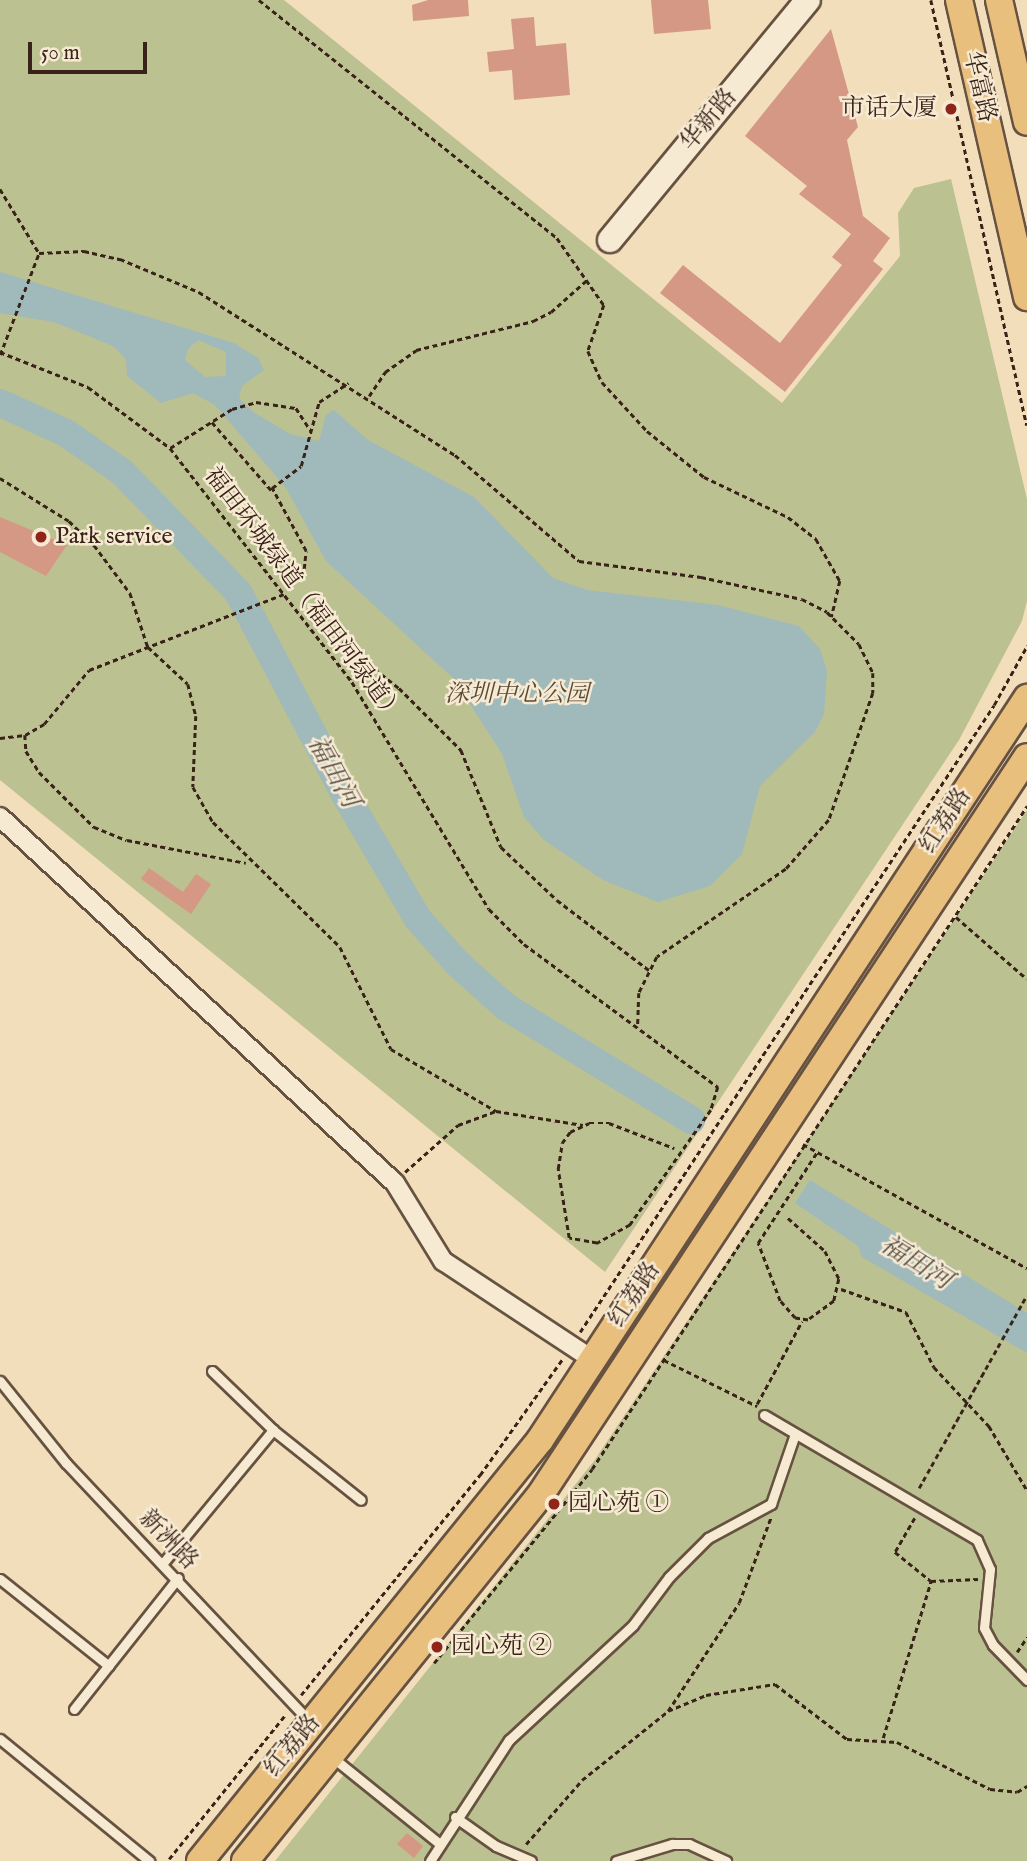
<!DOCTYPE html>
<meta charset="utf-8">
<style>
body{margin:0}
#map{position:relative;width:1027px;height:1861px;overflow:hidden;background:#f2debb;font-family:"IM FELL English","Noto Serif SC",serif}
div>[style]{position:absolute}
[style*='--x']{left:calc(var(--x)*1px);top:calc(var(--y)*1px);width:calc(var(--w)*1px);rotate:calc(var(--a)*1deg)}
.green>*{inset:0;background:#bbc190}
.water>*{inset:0;background:#a0b9bb}
.river>*{height:28px;margin:-14px;padding:0 14px;transform-origin:14px;border-radius:14px;background:#a0b9bb}
.building>*{inset:0;background:#d59885}
.path>*{height:2.5px;margin-top:-1.25px;transform-origin:0;background:repeating-linear-gradient(90deg,#392318 0 5px,transparent 0 8.5px)}
.roads{filter:drop-shadow(2px 0 #675241) drop-shadow(-2px 0 #675241) drop-shadow(0 2px #675241) drop-shadow(0 -2px #675241)}
.lane>*{height:9px;margin:-4.5px;padding:0 4.5px;transform-origin:4.5px;border-radius:4.5px;background:#f7ead3}
.street>*{height:18px;margin:-9px;padding:0 9px;transform-origin:9px;border-radius:9px;background:#f7ead3}
.secondary>*{height:24px;margin:-12px;padding:0 12px;transform-origin:12px;border-radius:12px;background:#f7ead3}
.primary>*{height:26px;margin:-13px;padding:0 13px;transform-origin:13px;border-radius:13px;background:#e9bf7e}
.path-bridge>*{height:2.5px;margin-top:-1.25px;transform-origin:0;background:repeating-linear-gradient(90deg,#392318 0 5px,transparent 0 8.5px)}
.dots>*{width:19px;height:19px;translate:-50% -50%;box-sizing:border-box;border:4px solid #f7ead3;border-radius:50%}
span{translate:-50% -50%;white-space:nowrap;text-align:center;line-height:1.15;-webkit-text-stroke:5px #f7ead3;paint-order:stroke}
.street-label{font-size:24px;color:#392318}
.poi-label{font-size:24px;color:#392318}
.right{translate:-100% -50%;text-align:right}
.left{translate:0 -50%;text-align:left}
.park-label{font-size:24px;color:#5a4a36;font-style:italic}
.water-label{font-size:26px;color:#585049;font-style:italic}
.scale{position:absolute;left:28px;top:42px;width:119px;height:32px;box-sizing:border-box;border:4px solid #392318;border-top:0;padding-left:9px;font-size:21px;line-height:24px;white-space:nowrap;color:#392318;-webkit-text-stroke:5px #f7ead3;paint-order:stroke}
</style>
<div id="map">
<div class="green">
<i style="clip-path:polygon(0 0,284px 0,782px 403px,900px 256px,898px 213px,914px 188px,951px 179px,1027px 499px,1027px 601px,1022px 621px,959px 740px,605px 1272px,0 780px)"></i>
<i style="clip-path:polygon(1027px 810px,1027px 1861px,275px 1861px,594px 1461px)"></i>
</div>
<div class="water">
<i style="clip-path:polygon(evenodd,0 272px,234px 343px,258px 358px,264px 370px,242px 386px,239px 398px,253px 412px,290px 434px,319px 441px,326px 415px,334px 410px,368px 440px,474px 497px,553px 578px,587px 590px,718px 605px,799px 626px,820px 649px,827px 671px,824px 714px,815px 732px,760px 786px,742px 854px,710px 886px,658px 902px,603px 880px,544px 840px,524px 817px,502px 754px,454px 679px,326px 561px,286px 488px,215px 405px,193px 393px,161px 403px,127px 376px,126px 359px,113px 346px,54px 322px,0 313px,0 272px,198px 340px,226px 352px,226px 376px,205px 377px,185px 360px,188px 349px,198px 340px)"></i>
<i style="clip-path:polygon(810px 1180px,1027px 1313px,1027px 1353px,862px 1257px,858px 1246px,795px 1203px)"></i>
</div>
<div class="river">
<i style="--x:0;--y:403;--w:72;--a:24.4"></i>
<i style="--x:66;--y:433;--w:68;--a:34.9"></i>
<i style="--x:122;--y:472;--w:167;--a:46"></i>
<i style="--x:238;--y:592;--w:227;--a:62.2"></i>
<i style="--x:344;--y:793;--w:146;--a:59.6"></i>
<i style="--x:418;--y:919;--w:59;--a:48.4"></i>
<i style="--x:457;--y:963;--w:66;--a:41.9"></i>
<i style="--x:506;--y:1007;--w:217;--a:31.4"></i>
</div>
<div class="building">
<i style="clip-path:polygon(428px 0,468px 0,469px 16px,413px 21px,412px 5px)"></i>
<i style="clip-path:polygon(651px 0,708px 0,711px 29px,654px 34px)"></i>
<i style="clip-path:polygon(534px 17px,536px 46px,566px 43px,570px 95px,514px 100px,512px 70px,489px 72px,487px 52px,514px 49px,511px 19px)"></i>
<i style="clip-path:polygon(831px 29px,858px 127px,847px 140px,863px 216px,890px 238px,873px 261px,883px 269px,785px 392px,660px 293px,683px 265px,780px 343px,842px 265px,832px 257px,851px 234px,799px 194px,807px 186px,745px 136px)"></i>
<i style="clip-path:polygon(0 517px,67px 545px,46px 576px,0 552px)"></i>
<i style="clip-path:polygon(149px 868px,183px 892px,196px 874px,211px 884px,191px 914px,141px 879px)"></i>
<i style="clip-path:polygon(407px 1833px,423px 1846px,414px 1858px,397px 1844px)"></i>
</div>
<div class="path">
<i style="--x:259;--y:0;--w:381;--a:38.6"></i>
<i style="--x:557;--y:238;--w:82;--a:55"></i>
<i style="--x:604;--y:305;--w:49;--a:109.2"></i>
<i style="--x:588;--y:351;--w:34;--a:66"></i>
<i style="--x:602;--y:382;--w:67;--a:47.4"></i>
<i style="--x:647;--y:431;--w:73;--a:38.9"></i>
<i style="--x:704;--y:477;--w:93;--a:25.5"></i>
<i style="--x:788;--y:517;--w:36;--a:38"></i>
<i style="--x:816;--y:539;--w:48;--a:60.3"></i>
<i style="--x:840;--y:581;--w:37;--a:103"></i>
<i style="--x:931;--y:0;--w:436;--a:77.3"></i>
<i style="--x:0;--y:189;--w:75;--a:58.6"></i>
<i style="--x:39;--y:253;--w:45;--a:-2.5"></i>
<i style="--x:84;--y:251;--w:37;--a:13"></i>
<i style="--x:120;--y:259;--w:86;--a:22.7"></i>
<i style="--x:199;--y:292;--w:303;--a:32.5"></i>
<i style="--x:455;--y:455;--w:163;--a:40.5"></i>
<i style="--x:579;--y:561;--w:123;--a:7.5"></i>
<i style="--x:701;--y:577;--w:103;--a:12.3"></i>
<i style="--x:802;--y:599;--w:28;--a:27"></i>
<i style="--x:827;--y:612;--w:45;--a:45"></i>
<i style="--x:859;--y:644;--w:32;--a:64"></i>
<i style="--x:873;--y:673;--w:20;--a:90"></i>
<i style="--x:873;--y:693;--w:134;--a:109.1"></i>
<i style="--x:829;--y:820;--w:65;--a:131.3"></i>
<i style="--x:786;--y:869;--w:156;--a:145.7"></i>
<i style="--x:657;--y:957;--w:40;--a:116.6"></i>
<i style="--x:639;--y:993;--w:34;--a:92"></i>
<i style="--x:0;--y:352;--w:95;--a:21.7"></i>
<i style="--x:88;--y:387;--w:102;--a:36.6"></i>
<i style="--x:170;--y:448;--w:296;--a:52.1"></i>
<i style="--x:352;--y:682;--w:265;--a:58.9"></i>
<i style="--x:489;--y:909;--w:49;--a:45"></i>
<i style="--x:524;--y:944;--w:241;--a:36.4"></i>
<i style="--x:718;--y:1087;--w:24;--a:107"></i>
<i style="--x:711;--y:1110;--w:141;--a:125.2"></i>
<i style="--x:630;--y:1225;--w:38;--a:151"></i>
<i style="--x:597;--y:1243;--w:28;--a:-170"></i>
<i style="--x:569;--y:1238;--w:70;--a:-99.1"></i>
<i style="--x:558;--y:1169;--w:26;--a:-81"></i>
<i style="--x:562;--y:1143;--w:14;--a:-54"></i>
<i style="--x:570;--y:1132;--w:21;--a:-25"></i>
<i style="--x:589;--y:1123;--w:20;--a:0"></i>
<i style="--x:609;--y:1123;--w:70;--a:21"></i>
<i style="--x:0;--y:355;--w:109;--a:-69.1"></i>
<i style="--x:369;--y:396;--w:29;--a:-56"></i>
<i style="--x:385;--y:372;--w:38;--a:-35"></i>
<i style="--x:416;--y:350;--w:121;--a:-13.9"></i>
<i style="--x:533;--y:321;--w:20;--a:-27"></i>
<i style="--x:551;--y:312;--w:50;--a:-41.7"></i>
<i style="--x:212;--y:422;--w:91;--a:49"></i>
<i style="--x:170;--y:448;--w:73;--a:-32.2"></i>
<i style="--x:232;--y:409;--w:25;--a:-16"></i>
<i style="--x:256;--y:402;--w:40;--a:8.5"></i>
<i style="--x:296;--y:408;--w:27;--a:57"></i>
<i style="--x:0;--y:478;--w:81;--a:31.9"></i>
<i style="--x:69;--y:521;--w:35;--a:44"></i>
<i style="--x:94;--y:545;--w:60;--a:53.1"></i>
<i style="--x:130;--y:593;--w:57;--a:71.6"></i>
<i style="--x:148;--y:647;--w:54;--a:42.8"></i>
<i style="--x:188;--y:684;--w:33;--a:76"></i>
<i style="--x:196;--y:716;--w:71;--a:92.4"></i>
<i style="--x:193;--y:787;--w:40;--a:60.3"></i>
<i style="--x:213;--y:822;--w:178;--a:44.5"></i>
<i style="--x:340;--y:947;--w:114;--a:63.4"></i>
<i style="--x:391;--y:1049;--w:122;--a:30.6"></i>
<i style="--x:304;--y:569;--w:18;--a:-84"></i>
<i style="--x:306;--y:551;--w:72;--a:-118.4"></i>
<i style="--x:272;--y:488;--w:36;--a:-37"></i>
<i style="--x:301;--y:466;--w:66;--a:-74.3"></i>
<i style="--x:319;--y:402;--w:35;--a:-33"></i>
<i style="--x:335;--y:637;--w:82;--a:38.6"></i>
<i style="--x:399;--y:688;--w:88;--a:45"></i>
<i style="--x:461;--y:750;--w:105;--a:67.6"></i>
<i style="--x:501;--y:847;--w:77;--a:43.4"></i>
<i style="--x:557;--y:900;--w:116;--a:37.3"></i>
<i style="--x:25;--y:735;--w:16;--a:86"></i>
<i style="--x:26;--y:751;--w:25;--a:58"></i>
<i style="--x:39;--y:772;--w:78;--a:45"></i>
<i style="--x:94;--y:827;--w:35;--a:22"></i>
<i style="--x:127;--y:840;--w:121;--a:10.9"></i>
<i style="--x:0;--y:738;--w:25;--a:-7"></i>
<i style="--x:25;--y:735;--w:22;--a:-30"></i>
<i style="--x:44;--y:724;--w:70;--a:-50.2"></i>
<i style="--x:89;--y:670;--w:209;--a:-21.3"></i>
<i style="--x:956;--y:917;--w:94;--a:41.1"></i>
<i style="--x:803;--y:1144;--w:256;--a:29"></i>
<i style="--x:405;--y:1172;--w:71;--a:-41.6"></i>
<i style="--x:458;--y:1125;--w:40;--a:-20.2"></i>
<i style="--x:496;--y:1111;--w:88;--a:9.1"></i>
<i style="--x:788;--y:1218;--w:50;--a:41.7"></i>
<i style="--x:825;--y:1251;--w:31;--a:63"></i>
<i style="--x:839;--y:1279;--w:23;--a:103"></i>
<i style="--x:834;--y:1301;--w:32;--a:144"></i>
<i style="--x:808;--y:1320;--w:13;--a:-171"></i>
<i style="--x:795;--y:1318;--w:23;--a:-131"></i>
<i style="--x:780;--y:1301;--w:62;--a:-110.8"></i>
<i style="--x:758;--y:1243;--w:108;--a:-57"></i>
<i style="--x:841;--y:1289;--w:69;--a:19.5"></i>
<i style="--x:906;--y:1312;--w:62;--a:63"></i>
<i style="--x:934;--y:1367;--w:81;--a:47"></i>
<i style="--x:989;--y:1426;--w:74;--a:59.3"></i>
<i style="--x:580;--y:1332;--w:751;--a:-56.56"></i>
<i style="--x:994;--y:705;--w:68;--a:-60.8"></i>
<i style="--x:664;--y:1360;--w:104;--a:26.3"></i>
<i style="--x:757;--y:1404;--w:94;--a:-61.5"></i>
<i style="--x:915;--y:1518;--w:39;--a:120"></i>
<i style="--x:895;--y:1552;--w:46;--a:38.9"></i>
<i style="--x:931;--y:1581;--w:47;--a:-2.4"></i>
<i style="--x:1017;--y:1652;--w:18;--a:-56"></i>
<i style="--x:434;--y:1663;--w:250;--a:-50.8"></i>
<i style="--x:592;--y:1469;--w:793;--a:-56.73"></i>
<i style="--x:301;--y:1695;--w:284;--a:-50.9"></i>
<i style="--x:480;--y:1475;--w:143;--a:-54.6"></i>
<i style="--x:668;--y:1711;--w:41;--a:-22.8"></i>
<i style="--x:706;--y:1695;--w:70;--a:-9.1"></i>
<i style="--x:775;--y:1684;--w:91;--a:37.4"></i>
<i style="--x:847;--y:1739;--w:50;--a:3.4"></i>
<i style="--x:897;--y:1742;--w:104;--a:26.8"></i>
<i style="--x:990;--y:1789;--w:27;--a:6"></i>
<i style="--x:1017;--y:1792;--w:12;--a:-31"></i>
<i style="--x:883;--y:1738;--w:164;--a:-73"></i>
<i style="--x:526;--y:1844;--w:85;--a:-48.8"></i>
<i style="--x:582;--y:1780;--w:110;--a:-38.7"></i>
<i style="--x:668;--y:1711;--w:129;--a:-56.7"></i>
<i style="--x:739;--y:1603;--w:92;--a:-69.6"></i>
<i style="--x:169;--y:1859;--w:186;--a:-51.1"></i>
</div>
<div class="roads">
<div class="lane">
<i style="--x:212;--y:1371;--w:85;--a:44"></i>
<i style="--x:273;--y:1430;--w:112;--a:38.5"></i>
<i style="--x:0;--y:1381;--w:105;--a:51.2"></i>
<i style="--x:66;--y:1463;--w:356;--a:46.7"></i>
<i style="--x:764;--y:1415;--w:247;--a:30.4"></i>
<i style="--x:977;--y:1540;--w:32;--a:66"></i>
<i style="--x:990;--y:1569;--w:59;--a:95.8"></i>
<i style="--x:984;--y:1628;--w:19;--a:62"></i>
<i style="--x:993;--y:1645;--w:49;--a:45.8"></i>
<i style="--x:163;--y:1563;--w:173;--a:-50.4"></i>
<i style="--x:0;--y:1579;--w:139;--a:38.6"></i>
<i style="--x:74;--y:1709;--w:167;--a:-51.6"></i>
<i style="--x:0;--y:1739;--w:193;--a:39.3"></i>
<i style="--x:332;--y:1757;--w:139;--a:38.9"></i>
<i style="--x:455;--y:1817;--w:50;--a:35.3"></i>
<i style="--x:496;--y:1846;--w:38;--a:23"></i>
<i style="--x:430;--y:1861;--w:145;--a:-56.9"></i>
<i style="--x:509;--y:1740;--w:169;--a:-42.8"></i>
<i style="--x:633;--y:1625;--w:60;--a:-53.1"></i>
<i style="--x:669;--y:1577;--w:55;--a:-45"></i>
<i style="--x:708;--y:1538;--w:72;--a:-28.4"></i>
<i style="--x:771;--y:1504;--w:74;--a:-71.1"></i>
<i style="--x:616;--y:1861;--w:59;--a:-16.9"></i>
<i style="--x:672;--y:1844;--w:17;--a:0"></i>
<i style="--x:689;--y:1844;--w:41;--a:24.7"></i>
</div>
<div class="street">
<i style="--x:0;--y:817;--w:538;--a:42.82"></i>
<i style="--x:395;--y:1183;--w:92;--a:58.4"></i>
<i style="--x:443;--y:1261;--w:180;--a:33.4"></i>
</div>
<div class="secondary">
<i style="--x:610;--y:240;--w:311;--a:-50.5"></i>
</div>
<div class="primary">
<i style="--x:959;--y:0;--w:305;--a:77.1"></i>
<i style="--x:999;--y:0;--w:125;--a:77.1"></i>
<i style="--x:200;--y:1861;--w:541;--a:-51.08"></i>
<i style="--x:540;--y:1440;--w:888;--a:-56.72"></i>
<i style="--x:245;--y:1861;--w:468;--a:-51.1"></i>
<i style="--x:539;--y:1497;--w:886;--a:-56.6"></i>
</div>
</div>
<div class="path-bridge">
<i style="--x:919;--y:1488;--w:221;--a:-60.8"></i>
</div>
<div class="dots">
<i style="left:951px;top:109px;background:#8f2418"></i>
<i style="left:41px;top:537px;background:#8f2418"></i>
<i style="left:554px;top:1504px;background:#8f2418"></i>
<i style="left:437px;top:1647px;background:#8f2418"></i>
</div>
<div class="street-label">
<span style="left:979px;top:87px;rotate:77deg">华富路</span>
<span style="left:709px;top:120px;rotate:-50deg">华新路</span>
<span style="left:303px;top:595px;rotate:53deg">福田环城绿道（福田河绿道）</span>
<span style="left:946px;top:821px;rotate:-57deg">红荔路</span>
<span style="left:635px;top:1295px;rotate:-57deg">红荔路</span>
<span style="left:168px;top:1540px;rotate:46deg">新洲路</span>
<span style="left:293px;top:1746px;rotate:-51deg">红荔路</span>
</div>
<div class="poi-label">
<span class="right" style="left:937px;top:109px">市话大厦</span>
<span class="left" style="left:55px;top:537px">Park service</span>
<span class="left" style="left:568px;top:1504px">园心苑 ①</span>
<span class="left" style="left:451px;top:1647px">园心苑 ②</span>
</div>
<div class="park-label">
<span style="left:517px;top:695px">深圳中心公园</span>
</div>
<div class="water-label">
<span style="left:333px;top:772px;rotate:61deg">福田河</span>
<span style="left:916px;top:1263px;rotate:32deg">福田河</span>
</div>
<div class="scale">50 m</div>
</div>
